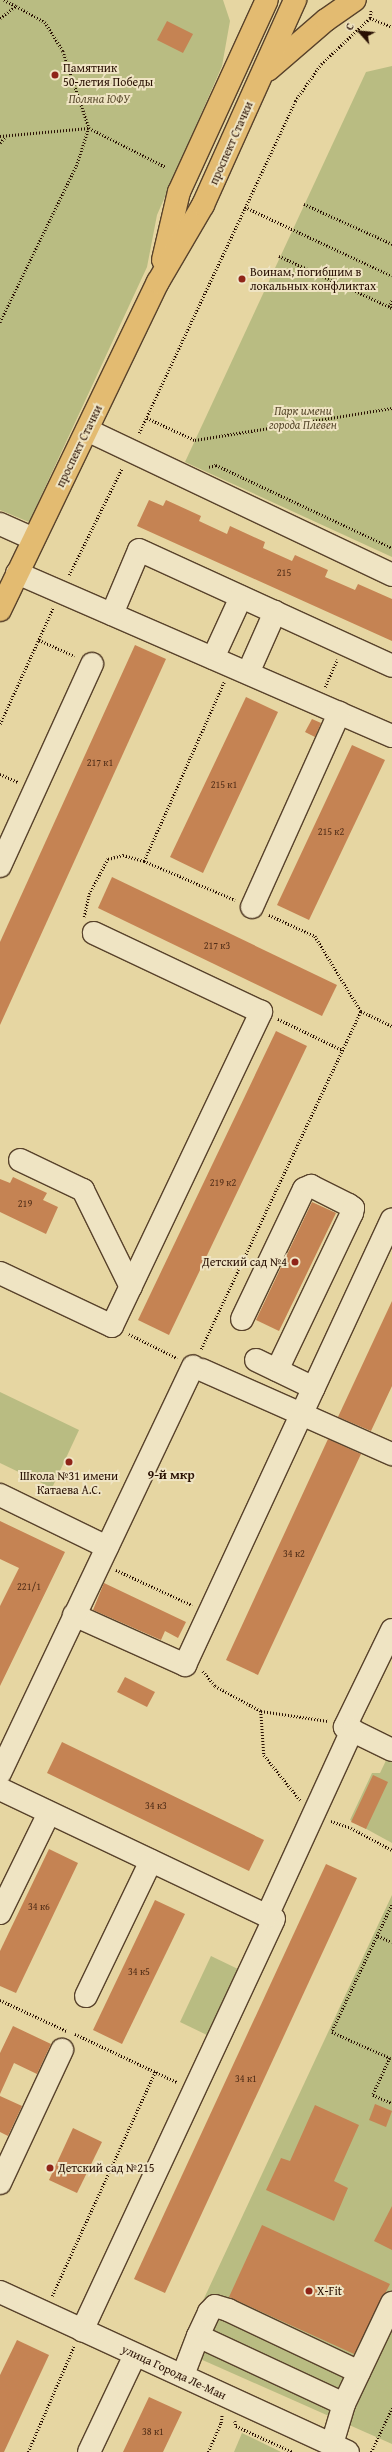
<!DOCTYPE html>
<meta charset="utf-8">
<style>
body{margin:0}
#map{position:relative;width:392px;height:2452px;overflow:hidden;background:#e6d6a2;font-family:"Gentium Book Plus",serif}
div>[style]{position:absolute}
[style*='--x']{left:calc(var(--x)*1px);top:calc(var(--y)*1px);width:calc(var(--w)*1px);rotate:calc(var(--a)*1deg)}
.green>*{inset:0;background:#b9bc82}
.building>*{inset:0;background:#c58353}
.path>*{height:2.5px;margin-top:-1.25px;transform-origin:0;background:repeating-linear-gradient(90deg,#291003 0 1px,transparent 0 3px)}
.roads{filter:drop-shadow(1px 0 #58422b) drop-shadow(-1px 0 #58422b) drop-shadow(0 1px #58422b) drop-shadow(0 -1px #58422b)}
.minor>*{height:22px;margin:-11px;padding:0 11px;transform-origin:11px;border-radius:11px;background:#efe4c3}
.major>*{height:22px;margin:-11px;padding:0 11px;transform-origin:11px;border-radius:11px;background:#e3bb71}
.dots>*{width:11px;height:11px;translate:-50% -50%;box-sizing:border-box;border:2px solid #efe4c3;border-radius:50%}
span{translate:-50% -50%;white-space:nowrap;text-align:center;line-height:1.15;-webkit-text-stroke:4px #efe4c3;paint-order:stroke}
.number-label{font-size:10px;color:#502d17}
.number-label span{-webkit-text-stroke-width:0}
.poi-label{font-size:12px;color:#291003}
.left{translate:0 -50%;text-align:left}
.right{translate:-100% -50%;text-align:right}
.park-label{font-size:12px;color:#5b4c2f;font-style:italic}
.street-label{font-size:12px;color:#291003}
.neighbourhood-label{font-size:13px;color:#291003;font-weight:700}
.north{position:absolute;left:340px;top:12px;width:40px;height:40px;-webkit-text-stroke:3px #efe4c3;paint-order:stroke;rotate:297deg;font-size:11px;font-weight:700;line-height:16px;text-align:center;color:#291003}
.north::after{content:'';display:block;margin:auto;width:14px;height:18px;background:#291003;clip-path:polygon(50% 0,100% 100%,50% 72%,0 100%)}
</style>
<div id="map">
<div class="green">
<i style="clip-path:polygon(0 0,223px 0,230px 21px,222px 66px,157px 215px,147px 267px,29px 522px,0 510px)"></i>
<i style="clip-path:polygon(392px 66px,392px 557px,185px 462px,366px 72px)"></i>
<i style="clip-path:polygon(0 1392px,79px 1430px,52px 1488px,0 1463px)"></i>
<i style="clip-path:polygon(392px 1748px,392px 1843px,350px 1820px,372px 1773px,380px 1773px)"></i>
<i style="clip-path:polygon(392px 1895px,392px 2444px,180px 2350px)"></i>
<i style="clip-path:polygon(211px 1956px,240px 1970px,209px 2036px,180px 2022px)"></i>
<i style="clip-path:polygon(242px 2433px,281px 2452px,234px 2452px)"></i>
</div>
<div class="building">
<i style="clip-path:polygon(167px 21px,193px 34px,183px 53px,157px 40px)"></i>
<i style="clip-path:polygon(149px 500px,163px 506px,166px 500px,201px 516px,199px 521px,227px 534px,230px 526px,265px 542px,263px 548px,292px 561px,295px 555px,328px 570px,325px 577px,355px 590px,358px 584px,392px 599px,392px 641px,137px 526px)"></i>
<i style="clip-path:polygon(135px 645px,166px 659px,0 1025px,0 942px)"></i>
<i style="clip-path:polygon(246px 697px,278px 712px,203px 873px,170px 857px)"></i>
<i style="clip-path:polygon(312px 719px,321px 723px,315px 737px,305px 732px)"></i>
<i style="clip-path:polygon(352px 745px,385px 760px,309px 920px,277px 905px)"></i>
<i style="clip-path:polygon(112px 877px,337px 985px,322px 1016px,98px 908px)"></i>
<i style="clip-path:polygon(276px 1031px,307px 1046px,169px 1335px,138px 1320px)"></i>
<i style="clip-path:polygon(13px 1177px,47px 1193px,43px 1200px,58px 1207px,46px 1234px,0 1212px,0 1179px,10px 1183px)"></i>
<i style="clip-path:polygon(312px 1202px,336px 1213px,279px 1331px,256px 1320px)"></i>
<i style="clip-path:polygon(392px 1301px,392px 1386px,371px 1431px,338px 1417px)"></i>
<i style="clip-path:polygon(328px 1439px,361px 1454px,258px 1675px,226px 1660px)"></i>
<i style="clip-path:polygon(0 1521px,65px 1552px,0 1686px,0 1606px,19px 1568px,0 1559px)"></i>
<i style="clip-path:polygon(104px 1583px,186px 1622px,178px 1638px,165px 1631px,161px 1640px,93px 1610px)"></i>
<i style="clip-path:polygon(125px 1677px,155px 1692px,147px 1707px,117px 1692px)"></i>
<i style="clip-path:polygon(62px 1742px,264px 1840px,249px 1871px,47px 1773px)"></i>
<i style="clip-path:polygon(373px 1775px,388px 1782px,366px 1829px,351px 1822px)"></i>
<i style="clip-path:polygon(49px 1849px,78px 1863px,16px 1993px,0 1986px,0 1951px)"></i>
<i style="clip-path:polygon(326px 1864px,357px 1878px,165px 2293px,134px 2279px)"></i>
<i style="clip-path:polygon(155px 1900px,185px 1914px,122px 2044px,93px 2030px)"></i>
<i style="clip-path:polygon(13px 2026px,51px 2044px,37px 2074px,14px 2063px,0 2094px,0 2053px)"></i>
<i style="clip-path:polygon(0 2096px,22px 2106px,8px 2136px,0 2132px)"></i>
<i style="clip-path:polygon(375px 2104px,392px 2111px,386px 2127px,369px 2120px)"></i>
<i style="clip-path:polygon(315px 2105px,359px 2125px,334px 2181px,348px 2188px,334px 2221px,266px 2190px,281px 2158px,290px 2161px)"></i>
<i style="clip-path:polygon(73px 2128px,102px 2142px,77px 2193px,49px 2180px)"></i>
<i style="clip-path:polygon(392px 2206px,392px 2250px,374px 2241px)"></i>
<i style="clip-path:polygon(262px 2225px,390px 2284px,354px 2354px,229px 2297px)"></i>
<i style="clip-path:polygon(17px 2340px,49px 2355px,4px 2452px,0 2452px,0 2375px)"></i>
<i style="clip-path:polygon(149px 2397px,182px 2412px,163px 2452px,123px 2452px)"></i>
</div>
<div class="path">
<i style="--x:4;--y:0;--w:13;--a:27"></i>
<i style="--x:0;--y:18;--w:20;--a:-37"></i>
<i style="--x:16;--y:6;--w:33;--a:29"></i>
<i style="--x:45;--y:22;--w:34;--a:58"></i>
<i style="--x:63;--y:51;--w:81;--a:71.3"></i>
<i style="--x:89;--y:128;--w:39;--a:108"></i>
<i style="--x:77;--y:165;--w:176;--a:116"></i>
<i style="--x:370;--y:18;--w:24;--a:22"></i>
<i style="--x:0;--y:136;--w:89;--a:-5.1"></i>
<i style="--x:89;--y:128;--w:86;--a:26.9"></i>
<i style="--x:0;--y:143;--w:8;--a:-50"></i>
<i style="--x:304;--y:204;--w:97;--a:24.4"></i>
<i style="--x:245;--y:207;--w:162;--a:25.1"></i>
<i style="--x:279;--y:256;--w:124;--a:24.7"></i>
<i style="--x:389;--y:307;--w:8;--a:-67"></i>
<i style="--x:147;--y:418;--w:53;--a:24.6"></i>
<i style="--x:195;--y:440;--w:200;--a:-9.2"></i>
<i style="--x:139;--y:433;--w:367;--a:-64.8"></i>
<i style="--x:295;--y:101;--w:45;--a:-54.9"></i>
<i style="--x:321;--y:64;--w:67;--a:-43.2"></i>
<i style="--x:370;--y:18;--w:8;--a:-83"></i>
<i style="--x:209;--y:467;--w:7;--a:-16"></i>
<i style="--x:216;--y:465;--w:195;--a:25.2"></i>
<i style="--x:69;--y:575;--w:119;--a:-63.6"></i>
<i style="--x:39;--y:640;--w:39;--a:24"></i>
<i style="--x:325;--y:687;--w:30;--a:-66"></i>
<i style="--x:0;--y:724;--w:128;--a:-65.4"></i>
<i style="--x:0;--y:774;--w:20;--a:24"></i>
<i style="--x:144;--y:861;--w:99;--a:23.2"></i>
<i style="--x:269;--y:915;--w:51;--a:24.5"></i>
<i style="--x:315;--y:936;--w:88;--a:58.5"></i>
<i style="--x:361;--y:1011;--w:34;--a:26"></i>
<i style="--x:84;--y:917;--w:24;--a:-78"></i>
<i style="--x:89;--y:894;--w:40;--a:-62"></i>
<i style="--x:108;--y:859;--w:16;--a:-15"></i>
<i style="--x:123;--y:855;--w:22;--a:16"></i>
<i style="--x:144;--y:861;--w:196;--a:-65.9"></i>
<i style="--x:278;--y:1019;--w:71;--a:25.8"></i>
<i style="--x:129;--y:1334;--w:54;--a:26.6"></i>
<i style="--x:201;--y:1349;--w:374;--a:-64.7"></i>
<i style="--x:116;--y:1570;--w:84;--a:24.7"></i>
<i style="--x:203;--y:1671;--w:19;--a:51"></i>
<i style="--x:215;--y:1686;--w:52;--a:28.5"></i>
<i style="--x:261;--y:1711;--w:68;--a:8.5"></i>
<i style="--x:261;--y:1711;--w:44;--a:86.1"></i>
<i style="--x:264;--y:1755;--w:58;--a:51.3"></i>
<i style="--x:331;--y:1821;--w:21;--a:19"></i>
<i style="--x:351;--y:1828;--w:47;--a:28.2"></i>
<i style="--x:392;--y:1905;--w:140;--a:115.3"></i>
<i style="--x:332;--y:2032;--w:64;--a:24.1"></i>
<i style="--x:390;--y:2058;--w:41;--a:114.7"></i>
<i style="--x:373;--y:2095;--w:21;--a:23"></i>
<i style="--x:378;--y:1936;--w:15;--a:23"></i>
<i style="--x:0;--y:2000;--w:74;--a:24.8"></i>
<i style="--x:75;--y:2034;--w:113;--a:25.2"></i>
<i style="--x:52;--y:2296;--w:247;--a:-65.3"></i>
<i style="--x:235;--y:2421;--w:5;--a:79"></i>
<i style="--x:236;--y:2426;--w:63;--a:24.5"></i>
<i style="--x:28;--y:2452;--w:116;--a:-66.5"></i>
<i style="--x:208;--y:2452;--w:32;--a:-66"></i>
<i style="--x:221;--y:2423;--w:9;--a:-84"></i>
<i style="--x:371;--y:2452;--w:49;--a:-64.5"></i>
</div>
<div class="roads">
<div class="minor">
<i style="--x:87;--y:430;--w:338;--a:25.4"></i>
<i style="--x:0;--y:524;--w:36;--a:24"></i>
<i style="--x:17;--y:573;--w:409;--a:23.5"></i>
<i style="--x:112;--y:614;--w:69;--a:-67.1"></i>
<i style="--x:139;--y:550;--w:278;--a:24.6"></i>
<i style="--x:213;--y:658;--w:67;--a:-65.3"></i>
<i style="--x:248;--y:673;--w:67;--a:-66.1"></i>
<i style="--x:0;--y:866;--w:222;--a:-65.5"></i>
<i style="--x:252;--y:907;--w:213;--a:-65.8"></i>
<i style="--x:20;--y:1160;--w:70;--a:25.5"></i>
<i style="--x:83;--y:1190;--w:108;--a:63.7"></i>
<i style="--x:0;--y:1273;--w:124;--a:25.3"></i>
<i style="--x:112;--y:1326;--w:348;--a:-64.6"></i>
<i style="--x:261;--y:1012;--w:185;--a:-154.7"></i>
<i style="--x:242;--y:1319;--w:144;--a:-64.5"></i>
<i style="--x:304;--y:1189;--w:8;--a:-23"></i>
<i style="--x:311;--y:1186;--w:42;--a:26.6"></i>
<i style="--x:349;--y:1205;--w:5;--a:37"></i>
<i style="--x:353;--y:1208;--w:5;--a:101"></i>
<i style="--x:352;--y:1213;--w:174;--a:115.5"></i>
<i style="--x:256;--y:1360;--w:64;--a:25.8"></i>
<i style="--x:202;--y:1370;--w:208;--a:23.9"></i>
<i style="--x:0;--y:1495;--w:119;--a:25.9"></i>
<i style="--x:74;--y:1615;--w:122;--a:24.2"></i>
<i style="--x:185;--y:1665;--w:491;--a:-65.1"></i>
<i style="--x:392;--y:1630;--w:108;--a:115.9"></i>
<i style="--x:345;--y:1727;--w:52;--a:26.1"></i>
<i style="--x:0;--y:1773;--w:450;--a:-64.6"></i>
<i style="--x:0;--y:1789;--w:303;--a:25.4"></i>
<i style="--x:274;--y:1919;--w:454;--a:115"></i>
<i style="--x:0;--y:1913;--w:111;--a:-63.9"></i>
<i style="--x:267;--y:1916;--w:205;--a:-65.4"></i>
<i style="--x:86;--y:1996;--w:150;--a:-64.3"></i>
<i style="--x:0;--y:2183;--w:147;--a:-65"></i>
<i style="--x:0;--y:2292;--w:383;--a:24.7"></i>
<i style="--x:198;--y:2336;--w:26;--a:-65"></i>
<i style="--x:209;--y:2312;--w:8;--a:-45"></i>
<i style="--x:215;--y:2306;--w:14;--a:17"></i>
<i style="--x:228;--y:2310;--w:145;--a:25.3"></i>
<i style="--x:183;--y:2375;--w:42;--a:-69"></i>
<i style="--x:198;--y:2336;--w:161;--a:25"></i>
<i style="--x:344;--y:2404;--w:42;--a:106.7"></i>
<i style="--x:344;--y:2404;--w:112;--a:-64.6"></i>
<i style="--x:89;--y:2452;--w:107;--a:-64.6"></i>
</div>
<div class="major">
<i style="--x:268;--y:70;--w:77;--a:-40.8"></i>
<i style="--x:326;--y:20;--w:35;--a:-35"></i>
<i style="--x:163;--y:260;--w:70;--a:-76.8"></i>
<i style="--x:179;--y:192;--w:211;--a:-65.4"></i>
<i style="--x:0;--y:610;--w:364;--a:-64.3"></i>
<i style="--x:158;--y:282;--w:89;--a:-59.7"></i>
<i style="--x:203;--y:205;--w:225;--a:-65.8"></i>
</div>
</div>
<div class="dots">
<i style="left:55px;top:75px;background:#8f2418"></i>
<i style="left:242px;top:279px;background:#8f2418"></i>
<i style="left:295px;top:1262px;background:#8f2418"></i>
<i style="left:69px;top:1462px;background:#8f2418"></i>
<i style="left:50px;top:2168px;background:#8f2418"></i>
<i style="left:309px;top:2291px;background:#8f2418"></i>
</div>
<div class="number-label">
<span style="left:284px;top:573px">215</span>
<span style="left:100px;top:763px">217 к1</span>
<span style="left:224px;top:785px">215 к1</span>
<span style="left:331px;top:832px">215 к2</span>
<span style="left:217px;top:946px">217 к3</span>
<span style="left:223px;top:1183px">219 к2</span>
<span style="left:25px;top:1204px">219</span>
<span style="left:294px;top:1554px">34 к2</span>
<span style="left:29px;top:1587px">221/1</span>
<span style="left:156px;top:1806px">34 к3</span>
<span style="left:39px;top:1907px">34 к6</span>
<span style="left:139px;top:1972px">34 к5</span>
<span style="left:246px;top:2079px">34 к1</span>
<span style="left:153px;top:2432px">38 к1</span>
</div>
<div class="poi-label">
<span class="left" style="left:63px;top:75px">Памятник<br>50-летия Победы</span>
<span class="left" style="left:250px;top:279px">Воинам, погибшим в<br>локальных конфликтах</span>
<span class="right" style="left:287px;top:1262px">Детский сад №4</span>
<span style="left:69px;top:1483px">Школа №31 имени<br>Катаева А.С.</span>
<span class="left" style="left:58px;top:2168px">Детский сад №215</span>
<span class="left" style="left:317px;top:2291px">X-Fit</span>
</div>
<div class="park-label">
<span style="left:99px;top:99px">Поляна ЮФУ</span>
<span style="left:303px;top:418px">Парк имени<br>города Плевен</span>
</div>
<div class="street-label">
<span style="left:231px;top:143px;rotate:-66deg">проспект Стачки</span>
<span style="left:79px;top:446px;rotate:-64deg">проспект Стачки</span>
<span style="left:174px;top:2372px;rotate:25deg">улица Города Ле-Ман</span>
</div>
<div class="neighbourhood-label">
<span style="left:171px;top:1475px">9-й мкр</span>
</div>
<div class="north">С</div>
</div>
